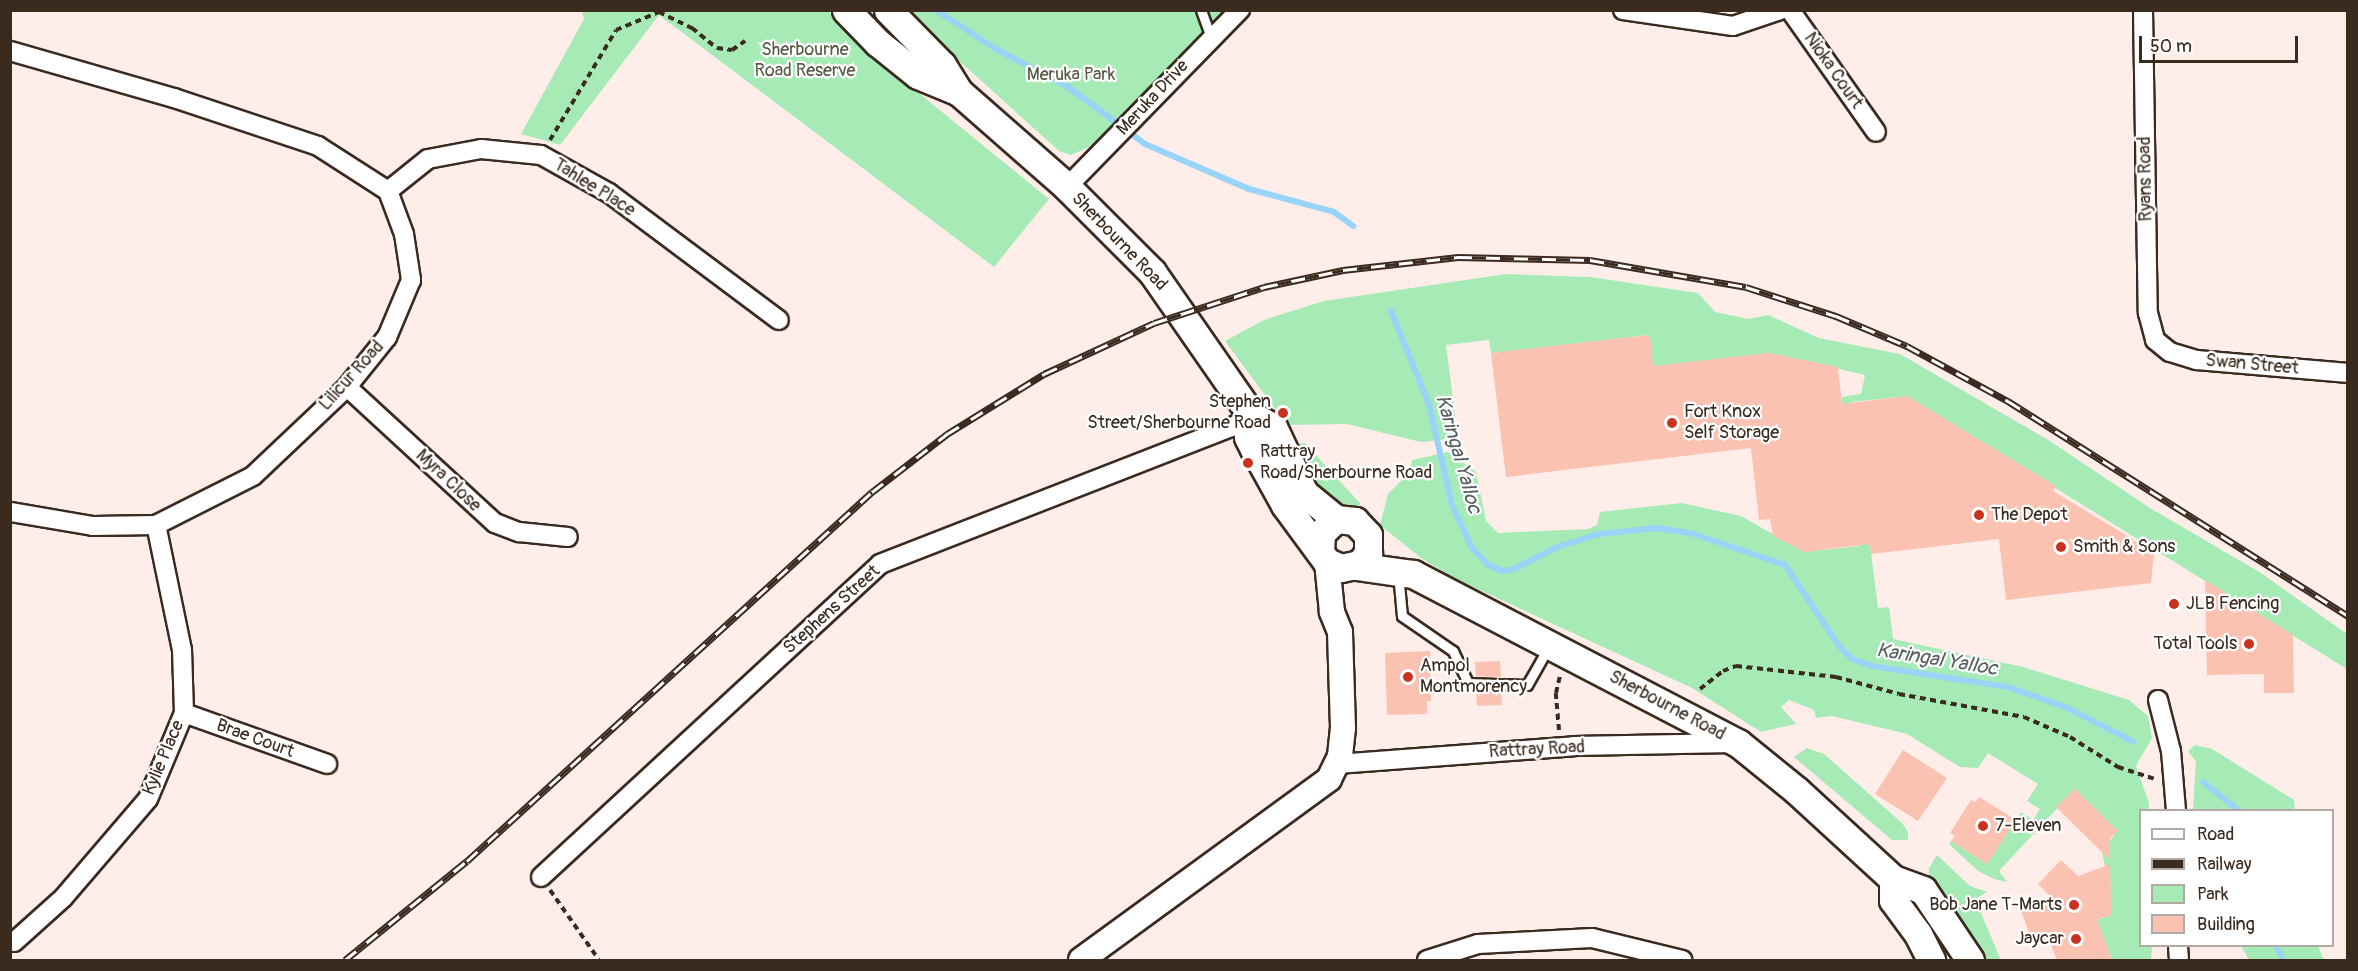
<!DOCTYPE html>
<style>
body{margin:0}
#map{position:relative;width:2358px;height:971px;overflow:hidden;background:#feede8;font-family:Pangolin,sans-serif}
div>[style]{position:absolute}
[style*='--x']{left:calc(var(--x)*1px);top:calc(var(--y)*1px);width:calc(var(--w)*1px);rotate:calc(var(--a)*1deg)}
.green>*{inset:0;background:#a6eab5}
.stream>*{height:6px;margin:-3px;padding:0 3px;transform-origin:3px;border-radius:3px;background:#98d3f8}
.building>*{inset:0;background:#fbc2b1}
.path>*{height:4px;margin-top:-2px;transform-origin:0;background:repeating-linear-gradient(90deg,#3b2a1e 0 6px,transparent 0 10.5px)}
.roads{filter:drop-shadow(2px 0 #3b2a1e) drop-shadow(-2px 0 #3b2a1e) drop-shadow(0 2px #3b2a1e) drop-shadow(0 -2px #3b2a1e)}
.lane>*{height:9px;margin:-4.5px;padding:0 4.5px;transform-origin:4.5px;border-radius:4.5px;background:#fff}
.street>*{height:18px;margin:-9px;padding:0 9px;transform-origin:9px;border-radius:9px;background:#fff}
.secondary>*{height:24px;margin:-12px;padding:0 12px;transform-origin:12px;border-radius:12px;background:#fff}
.primary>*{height:27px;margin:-13.5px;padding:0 13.5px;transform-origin:13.5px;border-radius:13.5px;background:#fff}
.rail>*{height:7px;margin-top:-3.5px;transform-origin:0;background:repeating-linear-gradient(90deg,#fff 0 14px,#3b2a1e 0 28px);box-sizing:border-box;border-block:2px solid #3b2a1e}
.dots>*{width:16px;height:16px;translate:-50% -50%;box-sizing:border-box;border:3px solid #fff;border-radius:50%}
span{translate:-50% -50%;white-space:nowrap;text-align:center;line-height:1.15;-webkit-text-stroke:4.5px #fff;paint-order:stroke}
.park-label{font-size:18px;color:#565a44}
.street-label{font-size:18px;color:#3b2a1e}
.poi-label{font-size:18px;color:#3b2a1e}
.right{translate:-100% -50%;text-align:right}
.left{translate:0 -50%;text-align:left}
.water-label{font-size:20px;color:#575d5f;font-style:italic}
.frame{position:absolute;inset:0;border:12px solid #3b2a1e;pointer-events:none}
.legend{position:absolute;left:2139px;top:809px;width:195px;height:138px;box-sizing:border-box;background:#fff;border:2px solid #b1aaa5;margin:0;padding:8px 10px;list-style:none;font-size:18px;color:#3b2a1e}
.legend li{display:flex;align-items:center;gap:12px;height:30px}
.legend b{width:30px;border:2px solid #b1aaa5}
.scale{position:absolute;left:2139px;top:36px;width:159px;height:27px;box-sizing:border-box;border:3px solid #3b2a1e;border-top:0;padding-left:8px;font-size:18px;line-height:21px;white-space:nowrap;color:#3b2a1e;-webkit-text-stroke:4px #fff;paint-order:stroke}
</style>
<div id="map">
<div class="green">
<i style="clip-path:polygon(582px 11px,828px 11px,867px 51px,1049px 199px,994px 267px,659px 15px,560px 145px,521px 134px,584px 19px)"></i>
<i style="clip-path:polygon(904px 11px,1224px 11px,1091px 146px,1071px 155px,1059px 151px)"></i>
<i style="clip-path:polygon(1506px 274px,1590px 277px,1698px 293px,1715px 312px,1749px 319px,1768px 315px,1819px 338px,1900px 354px,2050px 441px,2150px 508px,2261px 573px,2347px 634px,2347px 669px,1907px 396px,1852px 402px,1878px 608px,1889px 607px,1893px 639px,2023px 667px,2129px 700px,2148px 716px,2152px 738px,2136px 766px,2149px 803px,2149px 810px,2140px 810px,2140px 946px,2152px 946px,2151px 960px,2112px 960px,2097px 920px,2111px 915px,2110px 865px,2105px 866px,2102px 852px,2117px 831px,2075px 789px,1999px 871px,2007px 882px,1994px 879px,1978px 871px,1949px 844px,1951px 841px,1987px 864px,2021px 812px,2033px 820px,2040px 809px,2027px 801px,2038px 784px,1988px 753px,1978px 768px,1960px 767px,1907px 734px,1832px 716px,1816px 718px,1814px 710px,1789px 700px,1781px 707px,1796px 724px,1761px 732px,1692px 688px,1456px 579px,1421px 558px,1380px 525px,1388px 494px,1410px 472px,1412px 460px,1448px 452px,1476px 472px,1486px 521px,1498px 533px,1588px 529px,1597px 525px,1600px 512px,1682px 503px,1741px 516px,1804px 552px,1859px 546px,1841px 397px,1861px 394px,1865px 375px,1770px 353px,1653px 366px,1649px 335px,1491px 353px,1489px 340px,1446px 345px,1458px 438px,1421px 442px,1347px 424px,1287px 425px,1225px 341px,1264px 320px,1324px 301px)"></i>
<i style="clip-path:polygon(1305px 443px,1345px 487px,1361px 504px,1357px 507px,1333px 501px,1315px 488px,1296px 444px)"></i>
<i style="clip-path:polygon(2195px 745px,2212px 749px,2294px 800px,2295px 810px,2193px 810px,2196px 762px,2188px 751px)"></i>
<i style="clip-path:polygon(1807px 748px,1824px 754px,1902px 823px,1908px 832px,1908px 840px,1892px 840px,1794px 757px)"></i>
<i style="clip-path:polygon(1937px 855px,1970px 886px,1987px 892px,1975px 899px,2001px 960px,1985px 960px,1954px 909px,1929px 878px,1929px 868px)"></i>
<i style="clip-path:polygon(2241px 946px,2318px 946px,2324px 960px,2249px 960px)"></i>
</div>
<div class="stream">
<i style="--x:936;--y:10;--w:69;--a:33.2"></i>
<i style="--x:994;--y:48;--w:84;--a:27.8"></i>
<i style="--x:1068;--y:87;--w:96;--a:36.5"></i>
<i style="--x:1145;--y:144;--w:113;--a:23.4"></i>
<i style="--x:1249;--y:189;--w:88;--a:15.1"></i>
<i style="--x:1334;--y:212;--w:24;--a:36"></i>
<i style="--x:1391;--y:311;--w:100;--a:67.8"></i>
<i style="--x:1429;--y:404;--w:104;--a:77.2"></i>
<i style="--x:1452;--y:505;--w:47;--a:65.1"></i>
<i style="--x:1472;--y:548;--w:23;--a:47"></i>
<i style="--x:1488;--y:565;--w:16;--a:22"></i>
<i style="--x:1503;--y:571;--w:11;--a:-10"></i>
<i style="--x:1514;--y:569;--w:48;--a:-27.1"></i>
<i style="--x:1557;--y:547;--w:44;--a:-17.2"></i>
<i style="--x:1599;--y:534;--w:59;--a:-5.8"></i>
<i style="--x:1658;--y:528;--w:33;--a:9"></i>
<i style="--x:1691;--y:533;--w:99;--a:18.8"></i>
<i style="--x:1785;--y:565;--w:97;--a:56.3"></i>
<i style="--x:1839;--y:646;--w:18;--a:45"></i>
<i style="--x:1852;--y:659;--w:21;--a:19"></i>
<i style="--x:1872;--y:666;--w:138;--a:8.8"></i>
<i style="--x:2008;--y:687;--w:60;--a:19.3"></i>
<i style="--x:2065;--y:707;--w:77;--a:26.9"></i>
<i style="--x:2203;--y:782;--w:45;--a:38.7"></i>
<i style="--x:2276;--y:946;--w:16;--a:63"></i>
</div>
<div class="building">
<i style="clip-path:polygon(1650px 335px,1653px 366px,1770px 353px,1838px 367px,1842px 404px,1907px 396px,2056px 486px,2053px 491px,2154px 552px,2151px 583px,2006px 600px,1999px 539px,1871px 554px,1870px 544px,1804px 552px,1773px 536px,1770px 519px,1759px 520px,1751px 448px,1506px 477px,1491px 353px)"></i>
<i style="clip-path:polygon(2205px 580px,2293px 635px,2294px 693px,2264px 693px,2264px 674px,2207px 675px)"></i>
<i style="clip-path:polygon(1430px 651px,1431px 701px,1427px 701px,1427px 714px,1387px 715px,1385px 653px)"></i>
<i style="clip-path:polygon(1500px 661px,1501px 677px,1476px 676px,1475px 662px)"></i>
<i style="clip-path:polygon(1476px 690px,1501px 691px,1502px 705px,1477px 706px)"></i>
<i style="clip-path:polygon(1903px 750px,1947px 778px,1918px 821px,1875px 794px)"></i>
<i style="clip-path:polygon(2075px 789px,2118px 831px,2110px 838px,2110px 860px,2056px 807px)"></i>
<i style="clip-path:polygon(1979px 797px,2016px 820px,1987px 864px,1951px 841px,1955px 836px,1950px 833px,1971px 800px,1976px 802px)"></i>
<i style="clip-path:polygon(2061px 860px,2078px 876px,2110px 864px,2111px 915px,2097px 920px,2112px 960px,2057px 960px,2049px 940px,2034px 946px,2021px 911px,2053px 899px,2038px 884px)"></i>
</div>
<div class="path">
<i style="--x:550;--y:140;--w:128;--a:-59"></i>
<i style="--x:616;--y:30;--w:47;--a:-22.7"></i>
<i style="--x:659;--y:12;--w:37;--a:26"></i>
<i style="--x:692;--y:28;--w:32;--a:39"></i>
<i style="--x:717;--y:48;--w:15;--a:8"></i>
<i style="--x:732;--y:50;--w:16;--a:-35"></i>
<i style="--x:1700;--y:689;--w:29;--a:-38"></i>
<i style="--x:1723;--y:671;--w:14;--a:-21"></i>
<i style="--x:1736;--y:666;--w:101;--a:6.3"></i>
<i style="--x:1836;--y:677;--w:65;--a:15.1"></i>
<i style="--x:1899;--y:694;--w:127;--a:10.4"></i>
<i style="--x:2024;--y:717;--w:50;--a:23.5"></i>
<i style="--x:2070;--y:737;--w:57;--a:32"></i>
<i style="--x:2118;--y:767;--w:40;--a:18"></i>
<i style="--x:1559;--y:730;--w:37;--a:-95"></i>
<i style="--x:1556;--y:693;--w:18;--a:-77"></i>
<i style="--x:550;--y:890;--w:85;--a:55"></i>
</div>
<div class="roads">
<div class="lane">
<i style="--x:1201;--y:10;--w:29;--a:70"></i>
<i style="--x:1398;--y:573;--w:43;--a:84.7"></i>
<i style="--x:1402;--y:616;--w:62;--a:34.5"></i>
<i style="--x:1453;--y:651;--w:35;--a:65"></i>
<i style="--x:1468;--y:683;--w:59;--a:1.9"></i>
<i style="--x:1527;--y:685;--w:43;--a:-60.4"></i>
</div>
<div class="street">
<i style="--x:1623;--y:10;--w:111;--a:8.3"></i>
<i style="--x:1733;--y:26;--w:50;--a:-18.8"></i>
<i style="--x:1790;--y:10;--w:149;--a:54.8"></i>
<i style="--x:2143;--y:10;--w:303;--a:89.1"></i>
<i style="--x:2148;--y:313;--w:28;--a:75"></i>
<i style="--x:2155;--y:340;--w:19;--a:39"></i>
<i style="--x:2170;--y:352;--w:28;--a:17"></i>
<i style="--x:2197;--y:360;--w:152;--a:4.9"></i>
<i style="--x:10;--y:51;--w:171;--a:16"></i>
<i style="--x:174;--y:98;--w:152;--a:18.4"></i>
<i style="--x:318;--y:146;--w:83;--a:32.7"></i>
<i style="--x:388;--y:191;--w:46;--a:69.6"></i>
<i style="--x:404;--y:234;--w:47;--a:81.3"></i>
<i style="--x:411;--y:280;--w:62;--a:112.8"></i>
<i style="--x:387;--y:337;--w:64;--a:128.7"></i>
<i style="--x:347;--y:387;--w:129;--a:136.6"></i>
<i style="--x:253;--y:476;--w:109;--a:153.2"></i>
<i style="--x:156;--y:525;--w:63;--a:179.1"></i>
<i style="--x:93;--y:526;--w:84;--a:-170.4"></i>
<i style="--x:1067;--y:187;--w:248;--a:-45.7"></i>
<i style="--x:388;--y:191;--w:51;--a:-38.7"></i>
<i style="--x:428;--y:159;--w:54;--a:-10.7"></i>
<i style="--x:481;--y:149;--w:60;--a:5.7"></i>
<i style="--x:541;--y:155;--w:78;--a:29.2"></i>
<i style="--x:609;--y:193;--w:212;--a:36.8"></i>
<i style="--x:347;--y:387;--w:201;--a:42.6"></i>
<i style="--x:495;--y:523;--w:26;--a:21"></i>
<i style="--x:519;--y:532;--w:49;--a:5.8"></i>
<i style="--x:2158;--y:700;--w:53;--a:75.7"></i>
<i style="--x:2171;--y:751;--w:59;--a:85.2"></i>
<i style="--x:184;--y:713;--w:152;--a:19.6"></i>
<i style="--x:1337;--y:764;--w:238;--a:-4.3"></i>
<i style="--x:1574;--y:746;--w:159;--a:-1.1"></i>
<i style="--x:541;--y:877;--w:461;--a:-42.7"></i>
<i style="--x:880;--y:564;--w:378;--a:-21.3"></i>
<i style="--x:1232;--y:427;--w:23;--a:-29"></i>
<i style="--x:14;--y:942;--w:66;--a:-41.9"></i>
<i style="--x:63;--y:898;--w:130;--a:-49.4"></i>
<i style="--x:148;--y:799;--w:93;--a:-67.3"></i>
<i style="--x:184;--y:713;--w:63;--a:-91.8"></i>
<i style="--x:182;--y:650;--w:128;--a:-101.7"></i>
<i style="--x:2178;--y:946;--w:14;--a:86"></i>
<i style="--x:1427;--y:960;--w:53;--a:-17.4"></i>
<i style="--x:1478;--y:944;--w:114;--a:-3"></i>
<i style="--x:1592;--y:938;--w:93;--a:13.7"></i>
</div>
<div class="secondary">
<i style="--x:1081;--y:960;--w:307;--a:-36.1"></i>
<i style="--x:1329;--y:779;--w:25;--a:-64"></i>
<i style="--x:1340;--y:756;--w:28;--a:-84"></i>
<i style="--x:1343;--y:728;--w:96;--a:-91.8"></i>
<i style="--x:1340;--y:632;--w:22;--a:-112"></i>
<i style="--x:1332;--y:612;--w:50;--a:-95.7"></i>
</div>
<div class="primary">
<i style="--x:846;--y:10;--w:46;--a:45.9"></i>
<i style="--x:878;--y:43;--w:51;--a:38.7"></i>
<i style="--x:918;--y:75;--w:44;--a:22.5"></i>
<i style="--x:888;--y:10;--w:77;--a:45.5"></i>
<i style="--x:942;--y:65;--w:32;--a:58"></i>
<i style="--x:959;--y:92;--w:144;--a:41.3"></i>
<i style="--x:1067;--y:187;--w:120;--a:45"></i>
<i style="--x:1152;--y:272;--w:175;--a:55.2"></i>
<i style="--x:1252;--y:416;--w:24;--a:28"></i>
<i style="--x:1273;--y:427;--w:73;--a:64.8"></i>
<i style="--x:1304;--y:493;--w:41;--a:39.1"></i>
<i style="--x:1252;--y:416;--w:21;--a:101"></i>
<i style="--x:1248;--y:437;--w:13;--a:63"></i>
<i style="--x:1254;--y:449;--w:64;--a:61"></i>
<i style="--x:1285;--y:505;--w:71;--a:53.6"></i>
<i style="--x:1327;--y:562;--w:15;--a:23"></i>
<i style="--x:1341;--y:568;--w:19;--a:-12"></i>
<i style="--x:1360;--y:564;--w:14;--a:-54"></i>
<i style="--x:1368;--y:553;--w:18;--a:-90"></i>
<i style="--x:1368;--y:535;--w:19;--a:-133"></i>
<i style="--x:1355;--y:521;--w:19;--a:-174"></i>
<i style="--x:1336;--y:519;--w:21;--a:137"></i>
<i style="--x:1321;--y:533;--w:19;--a:93"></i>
<i style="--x:1356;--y:566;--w:58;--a:8"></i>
<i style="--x:1413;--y:574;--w:366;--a:27.5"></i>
<i style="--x:1738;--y:743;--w:75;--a:39"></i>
<i style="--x:1796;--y:790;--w:132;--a:42.5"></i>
<i style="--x:1893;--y:879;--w:32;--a:20"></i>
<i style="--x:1923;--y:890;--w:84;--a:56.1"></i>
<i style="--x:1893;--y:879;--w:21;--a:90"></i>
<i style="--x:1893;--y:900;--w:42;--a:53.7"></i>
<i style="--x:1918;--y:934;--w:29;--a:63"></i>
</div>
</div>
<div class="rail">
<i style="--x:345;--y:960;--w:157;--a:-39.1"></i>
<i style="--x:467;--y:861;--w:548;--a:-42.34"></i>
<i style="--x:872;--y:492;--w:95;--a:-37.7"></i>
<i style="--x:947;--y:434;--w:114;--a:-31.7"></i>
<i style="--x:1044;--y:374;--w:121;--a:-24.9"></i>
<i style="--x:1154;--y:323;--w:116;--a:-18.1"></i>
<i style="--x:1264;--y:287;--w:81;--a:-12.1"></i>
<i style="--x:1343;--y:270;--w:116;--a:-6.4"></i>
<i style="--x:1458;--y:257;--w:132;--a:1.3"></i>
<i style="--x:1590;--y:260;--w:158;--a:9.8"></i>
<i style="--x:1746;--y:287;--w:95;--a:17.9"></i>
<i style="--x:1836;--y:316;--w:77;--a:22.9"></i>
<i style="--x:1907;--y:346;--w:115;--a:28.6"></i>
<i style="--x:2008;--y:401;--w:402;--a:32.3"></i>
</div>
<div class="dots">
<i style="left:1283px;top:413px;background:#c8321e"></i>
<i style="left:1672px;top:423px;background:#c8321e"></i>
<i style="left:1248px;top:463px;background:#c8321e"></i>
<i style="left:1979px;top:515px;background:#c8321e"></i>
<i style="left:2061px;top:547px;background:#c8321e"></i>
<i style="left:2174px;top:604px;background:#c8321e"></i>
<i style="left:2249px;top:644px;background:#c8321e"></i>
<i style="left:1408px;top:677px;background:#c8321e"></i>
<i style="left:1983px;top:826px;background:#c8321e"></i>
<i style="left:2074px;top:905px;background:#c8321e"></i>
<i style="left:2076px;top:939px;background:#c8321e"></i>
</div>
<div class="park-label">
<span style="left:805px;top:61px">Sherbourne<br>Road Reserve</span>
<span style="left:1071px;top:75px">Meruka Park</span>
</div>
<div class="street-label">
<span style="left:1833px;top:71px;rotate:55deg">Nioka Court</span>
<span style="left:1153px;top:98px;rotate:-47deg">Meruka Drive</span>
<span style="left:2146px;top:179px;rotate:-91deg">Ryans Road</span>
<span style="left:594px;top:188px;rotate:32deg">Tahlee Place</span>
<span style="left:1119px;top:242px;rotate:46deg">Sherbourne Road</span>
<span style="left:2252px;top:365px;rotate:5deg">Swan Street</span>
<span style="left:352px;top:376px;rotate:-48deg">Lilicur Road</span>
<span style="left:448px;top:481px;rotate:43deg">Myra Close</span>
<span style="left:832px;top:610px;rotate:-42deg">Stephens Street</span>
<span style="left:1667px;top:706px;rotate:28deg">Sherbourne Road</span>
<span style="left:255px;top:739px;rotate:20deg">Brae Court</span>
<span style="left:1537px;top:750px;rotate:-3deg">Rattray Road</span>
<span style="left:164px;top:758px;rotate:-67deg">Kylie Place</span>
</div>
<div class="poi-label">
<span class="right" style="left:1271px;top:413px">Stephen<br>Street/Sherbourne Road</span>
<span class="left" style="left:1684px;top:423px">Fort Knox<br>Self Storage</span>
<span class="left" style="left:1260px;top:463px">Rattray<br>Road/Sherbourne Road</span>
<span class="left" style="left:1991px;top:515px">The Depot</span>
<span class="left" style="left:2073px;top:547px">Smith &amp; Sons</span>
<span class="left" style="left:2186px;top:604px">JLB Fencing</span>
<span class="right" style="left:2237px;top:644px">Total Tools</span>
<span class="left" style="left:1420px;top:677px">Ampol<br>Montmorency</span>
<span class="left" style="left:1995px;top:826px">7-Eleven</span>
<span class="right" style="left:2062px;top:905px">Bob Jane T-Marts</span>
<span class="right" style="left:2064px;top:939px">Jaycar</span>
</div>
<div class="water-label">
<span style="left:1459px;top:454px;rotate:74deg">Karingal Yalloc</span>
<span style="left:1937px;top:659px;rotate:9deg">Karingal Yalloc</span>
</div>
<div class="frame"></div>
<ul class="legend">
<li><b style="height:8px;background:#fff"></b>Road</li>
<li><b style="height:8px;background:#3b2a1e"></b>Railway</li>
<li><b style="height:16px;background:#a6eab5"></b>Park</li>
<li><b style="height:16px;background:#fbc2b1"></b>Building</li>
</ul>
<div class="scale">50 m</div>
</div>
